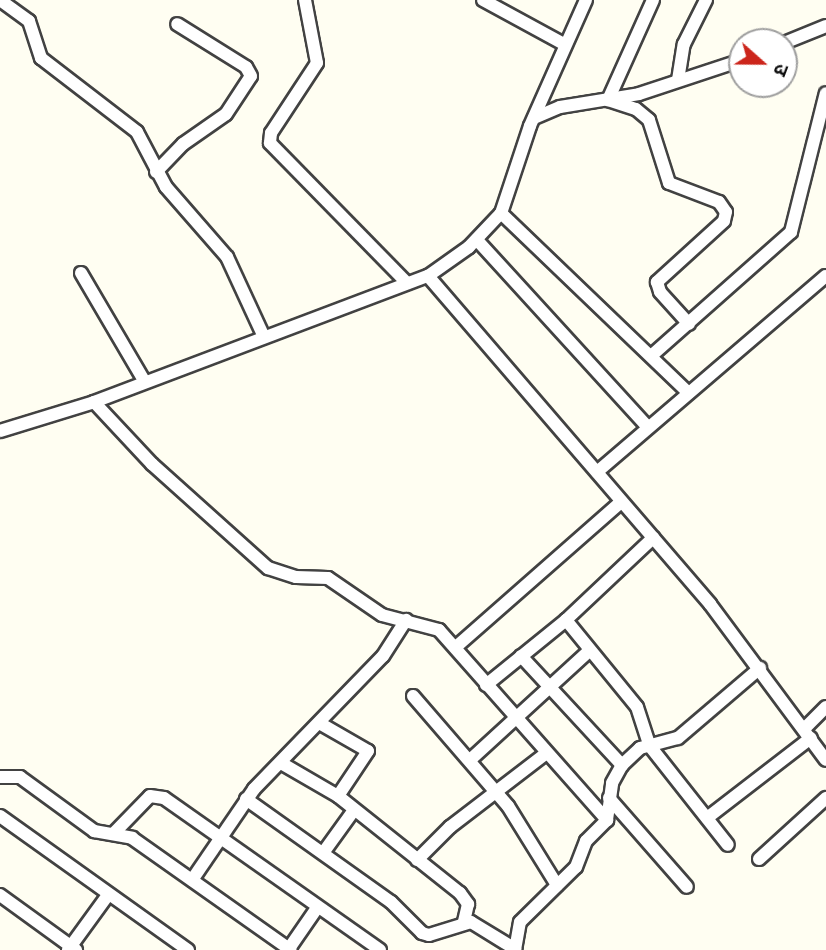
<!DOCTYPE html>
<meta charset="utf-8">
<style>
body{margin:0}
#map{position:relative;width:826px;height:950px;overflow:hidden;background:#fffef2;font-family:Bitter,"Noto Sans Devanagari",serif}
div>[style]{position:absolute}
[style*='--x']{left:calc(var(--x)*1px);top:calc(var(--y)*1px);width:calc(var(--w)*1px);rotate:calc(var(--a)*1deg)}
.roads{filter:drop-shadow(2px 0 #424242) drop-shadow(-2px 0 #424242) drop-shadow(0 2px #424242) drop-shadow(0 -2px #424242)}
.minor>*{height:12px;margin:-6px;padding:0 6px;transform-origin:6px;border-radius:6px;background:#fff}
span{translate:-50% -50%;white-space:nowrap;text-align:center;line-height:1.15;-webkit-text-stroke:7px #fff;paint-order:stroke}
.north{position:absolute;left:728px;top:28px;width:70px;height:70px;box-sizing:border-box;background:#fff;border:2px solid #9f9f9f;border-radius:50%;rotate:111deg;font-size:19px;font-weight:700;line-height:28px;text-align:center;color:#0f0f0f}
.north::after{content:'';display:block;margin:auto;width:24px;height:32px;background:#cc251b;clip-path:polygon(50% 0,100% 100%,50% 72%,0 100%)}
</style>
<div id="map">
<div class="roads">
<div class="minor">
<i style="--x:0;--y:0;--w:36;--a:36"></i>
<i style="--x:29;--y:21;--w:39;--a:72"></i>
<i style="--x:41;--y:58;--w:121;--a:37.6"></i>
<i style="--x:137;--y:132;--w:62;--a:62.2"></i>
<i style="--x:166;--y:187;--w:93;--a:48.9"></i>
<i style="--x:227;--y:257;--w:88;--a:65.2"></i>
<i style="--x:305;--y:0;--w:64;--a:79.2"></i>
<i style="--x:317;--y:63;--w:84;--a:123.3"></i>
<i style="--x:271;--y:133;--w:10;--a:96"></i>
<i style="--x:270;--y:143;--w:196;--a:45.6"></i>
<i style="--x:483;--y:0;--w:92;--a:28.5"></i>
<i style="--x:586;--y:0;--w:138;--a:114"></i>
<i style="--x:530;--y:126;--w:92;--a:108.4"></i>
<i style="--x:501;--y:213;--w:47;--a:133.3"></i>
<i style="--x:469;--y:247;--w:50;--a:144.7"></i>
<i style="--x:428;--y:276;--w:433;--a:49.3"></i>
<i style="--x:710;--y:604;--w:194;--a:53.4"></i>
<i style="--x:653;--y:0;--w:110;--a:114.2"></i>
<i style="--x:608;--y:100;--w:29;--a:18"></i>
<i style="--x:636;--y:109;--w:17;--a:40"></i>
<i style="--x:649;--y:120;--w:66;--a:72.4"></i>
<i style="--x:669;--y:183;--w:53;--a:20.8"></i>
<i style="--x:719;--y:202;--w:12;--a:55"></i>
<i style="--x:726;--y:212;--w:9;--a:103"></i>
<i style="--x:724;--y:221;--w:91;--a:137.7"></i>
<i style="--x:657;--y:282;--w:10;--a:73"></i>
<i style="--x:660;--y:292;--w:43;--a:47.8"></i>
<i style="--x:784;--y:43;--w:45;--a:-22"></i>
<i style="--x:678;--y:80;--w:36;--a:-81"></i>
<i style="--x:684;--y:44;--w:49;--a:-63.4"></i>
<i style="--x:534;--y:118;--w:28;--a:-23"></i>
<i style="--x:560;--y:107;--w:80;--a:-9.3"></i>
<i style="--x:639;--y:94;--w:108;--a:-18.3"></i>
<i style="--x:156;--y:172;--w:39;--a:-46"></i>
<i style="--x:183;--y:144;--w:52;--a:-34.9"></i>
<i style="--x:226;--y:114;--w:45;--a:-56.7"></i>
<i style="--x:251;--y:76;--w:10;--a:-119"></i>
<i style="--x:246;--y:67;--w:81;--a:-148.1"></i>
<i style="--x:501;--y:213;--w:260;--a:43.8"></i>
<i style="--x:477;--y:240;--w:253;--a:47.6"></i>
<i style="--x:81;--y:273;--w:126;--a:59.6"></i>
<i style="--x:651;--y:356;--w:187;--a:-41.5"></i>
<i style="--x:791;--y:232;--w:143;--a:-75.9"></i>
<i style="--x:94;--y:402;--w:85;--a:46.9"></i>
<i style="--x:152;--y:464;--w:156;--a:41.9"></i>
<i style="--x:268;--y:568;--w:29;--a:18"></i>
<i style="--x:296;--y:577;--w:32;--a:2"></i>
<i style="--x:328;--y:578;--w:65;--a:34.4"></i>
<i style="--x:382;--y:615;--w:59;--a:14.7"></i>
<i style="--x:439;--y:630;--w:254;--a:48.5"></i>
<i style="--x:0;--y:431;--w:98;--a:-17.1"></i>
<i style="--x:94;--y:402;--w:357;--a:-20.7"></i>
<i style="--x:597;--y:472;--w:301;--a:-40.6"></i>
<i style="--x:566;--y:620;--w:112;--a:50.8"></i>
<i style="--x:637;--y:707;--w:40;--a:72"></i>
<i style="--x:649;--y:745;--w:127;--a:51.7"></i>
<i style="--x:457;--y:646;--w:218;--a:-41.3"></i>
<i style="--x:521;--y:656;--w:149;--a:47.2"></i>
<i style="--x:486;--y:685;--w:103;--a:-39.1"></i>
<i style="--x:566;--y:620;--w:120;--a:-43.3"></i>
<i style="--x:413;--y:696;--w:145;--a:49.2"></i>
<i style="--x:508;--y:806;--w:93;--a:58.2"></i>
<i style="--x:321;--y:724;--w:54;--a:29.9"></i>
<i style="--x:368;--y:751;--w:54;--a:123.7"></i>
<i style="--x:804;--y:729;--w:31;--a:-45"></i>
<i style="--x:470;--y:760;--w:161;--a:-42.5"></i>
<i style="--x:281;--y:763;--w:66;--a:30.1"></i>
<i style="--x:338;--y:796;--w:156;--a:38.5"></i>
<i style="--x:460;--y:893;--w:14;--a:54"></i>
<i style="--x:468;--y:904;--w:18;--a:103"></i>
<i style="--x:0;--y:777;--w:20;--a:0"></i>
<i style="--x:20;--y:777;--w:92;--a:36.1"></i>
<i style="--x:94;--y:831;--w:39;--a:10"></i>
<i style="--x:132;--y:838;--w:194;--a:35.2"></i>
<i style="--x:609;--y:798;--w:118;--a:48.8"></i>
<i style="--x:246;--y:799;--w:178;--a:35.4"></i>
<i style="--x:391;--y:902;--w:44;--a:45"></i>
<i style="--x:422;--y:933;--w:7;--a:16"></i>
<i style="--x:429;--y:935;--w:44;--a:-17.2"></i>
<i style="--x:471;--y:922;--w:52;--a:31.5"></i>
<i style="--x:0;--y:816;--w:231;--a:35.5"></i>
<i style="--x:707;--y:818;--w:131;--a:-37.6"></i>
<i style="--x:115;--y:832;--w:50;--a:-45.8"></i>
<i style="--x:150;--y:796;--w:14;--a:8"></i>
<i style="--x:164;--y:798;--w:264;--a:35.1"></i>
<i style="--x:323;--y:853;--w:53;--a:-54.2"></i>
<i style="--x:759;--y:859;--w:91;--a:-42.3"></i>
<i style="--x:417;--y:860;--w:47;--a:-45"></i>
<i style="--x:450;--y:827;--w:120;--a:-37.5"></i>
<i style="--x:192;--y:880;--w:110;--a:-55.7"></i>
<i style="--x:254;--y:789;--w:185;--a:-45.9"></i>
<i style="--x:383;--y:656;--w:43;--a:-57.4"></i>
<i style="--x:0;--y:895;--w:94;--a:35.9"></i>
<i style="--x:68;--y:950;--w:68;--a:-54"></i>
<i style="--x:288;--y:950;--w:51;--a:-55.4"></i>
<i style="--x:515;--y:950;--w:28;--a:-80"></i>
<i style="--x:520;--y:922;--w:78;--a:-44.5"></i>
<i style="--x:576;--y:867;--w:28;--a:-69"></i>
<i style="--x:586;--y:841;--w:30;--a:-45"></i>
<i style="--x:607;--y:820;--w:37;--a:-82"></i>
<i style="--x:612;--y:783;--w:21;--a:-61"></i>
<i style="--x:622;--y:765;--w:25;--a:-43"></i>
<i style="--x:640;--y:748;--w:39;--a:-15"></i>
<i style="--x:678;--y:738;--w:108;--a:-40.5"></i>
</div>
</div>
<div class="north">उ</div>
</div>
